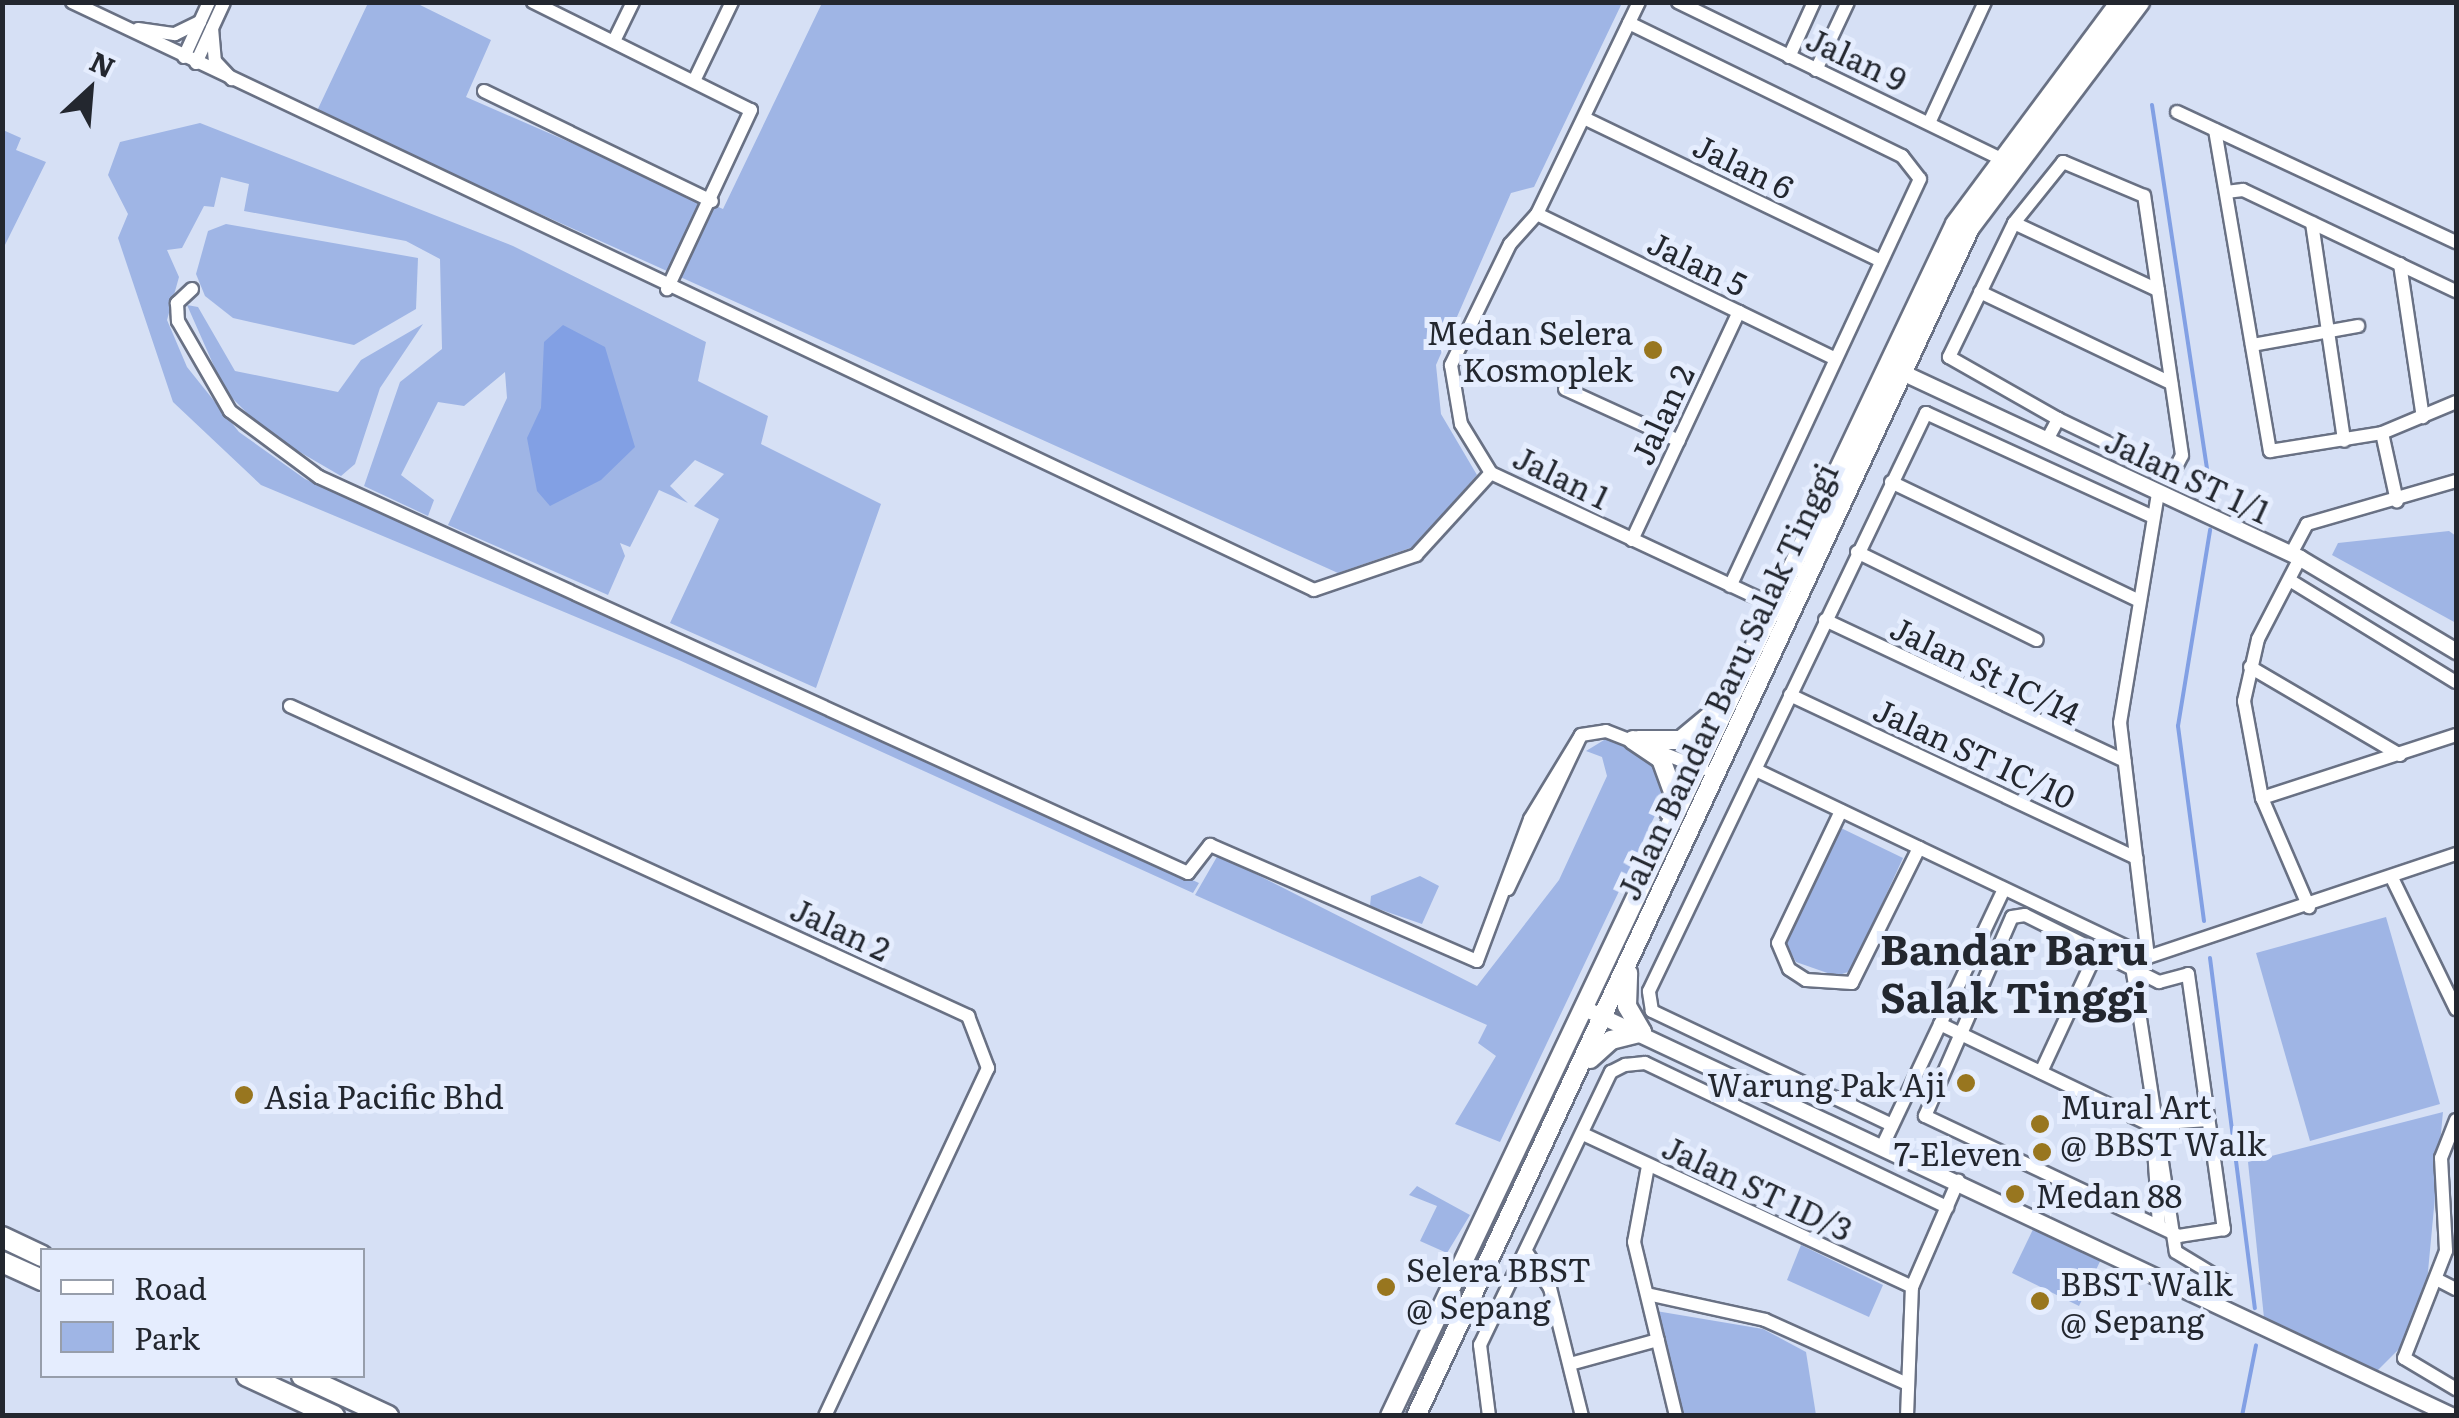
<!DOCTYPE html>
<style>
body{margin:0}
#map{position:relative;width:2459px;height:1418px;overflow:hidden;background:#d6e0f5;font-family:Literata,serif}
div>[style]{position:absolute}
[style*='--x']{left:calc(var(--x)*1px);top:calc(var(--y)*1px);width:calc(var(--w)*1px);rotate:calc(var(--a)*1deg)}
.green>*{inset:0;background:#9fb5e5}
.water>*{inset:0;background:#82a0e4}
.stream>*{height:4px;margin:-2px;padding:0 2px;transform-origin:2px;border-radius:2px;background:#82a0e4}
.roads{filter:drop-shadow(2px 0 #697184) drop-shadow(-2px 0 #697184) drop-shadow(0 2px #697184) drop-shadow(0 -2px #697184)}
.minor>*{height:12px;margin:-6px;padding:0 6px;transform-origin:6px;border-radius:6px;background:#fff}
.tertiary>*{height:15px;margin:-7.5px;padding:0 7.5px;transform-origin:7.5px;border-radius:7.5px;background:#fff}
.secondary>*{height:18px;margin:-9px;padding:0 9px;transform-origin:9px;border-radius:9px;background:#fff}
.primary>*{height:20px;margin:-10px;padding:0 10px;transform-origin:10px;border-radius:10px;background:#fff}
.dots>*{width:28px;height:28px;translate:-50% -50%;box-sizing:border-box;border:5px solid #e5edfe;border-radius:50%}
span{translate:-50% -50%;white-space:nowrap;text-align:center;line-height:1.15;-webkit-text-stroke:10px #e5edfe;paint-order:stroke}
.street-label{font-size:32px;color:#23272f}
.poi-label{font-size:32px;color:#23272f}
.right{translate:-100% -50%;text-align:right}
.left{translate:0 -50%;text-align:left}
.district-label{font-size:42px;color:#23272f;font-weight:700}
.frame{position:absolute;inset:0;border:5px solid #23272f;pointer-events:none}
.legend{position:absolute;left:40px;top:1248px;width:325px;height:130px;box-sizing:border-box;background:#e5edfe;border:2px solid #979eab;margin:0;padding:12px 18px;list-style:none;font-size:30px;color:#23272f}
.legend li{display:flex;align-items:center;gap:20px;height:50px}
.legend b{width:50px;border:2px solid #979eab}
.north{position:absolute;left:40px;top:40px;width:100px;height:100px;-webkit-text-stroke:8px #e5edfe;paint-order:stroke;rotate:26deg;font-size:28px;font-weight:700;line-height:40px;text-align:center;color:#23272f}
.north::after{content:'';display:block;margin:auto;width:35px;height:45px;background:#23272f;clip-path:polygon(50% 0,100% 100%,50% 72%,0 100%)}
</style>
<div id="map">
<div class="green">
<i style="clip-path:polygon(368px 3px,416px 3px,491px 40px,466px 97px,723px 209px,822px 3px,1622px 3px,1534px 187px,1511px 193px,1436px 365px,1441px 414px,1477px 475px,1413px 547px,1338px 573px,316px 113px)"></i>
<i style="clip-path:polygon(200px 123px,513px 246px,706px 342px,698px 381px,768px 416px,761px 444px,881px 504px,816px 688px,670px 623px,719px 519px,694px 506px,724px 474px,695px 460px,670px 486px,688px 503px,659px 490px,630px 547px,620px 543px,625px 556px,608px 595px,448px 525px,507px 398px,505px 372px,464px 406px,438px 402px,401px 475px,434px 500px,428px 516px,364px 486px,400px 382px,442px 349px,440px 259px,406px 241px,244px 211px,249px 184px,221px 177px,214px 207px,204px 206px,182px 248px,167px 250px,179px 277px,167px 320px,187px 367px,239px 432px,305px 479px,1199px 883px,1193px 893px,679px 660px,261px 485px,173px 402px,118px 238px,128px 214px,108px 175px,120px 142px)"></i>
<i style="clip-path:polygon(3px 130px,21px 138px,16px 150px,46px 162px,3px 249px)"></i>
<i style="clip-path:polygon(226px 224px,418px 258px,416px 309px,354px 345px,233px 318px,205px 296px,196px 274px,208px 231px)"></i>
<i style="clip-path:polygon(187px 305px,198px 307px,235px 371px,338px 392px,361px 360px,423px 324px,380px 388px,355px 464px,341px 476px,267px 433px,225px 391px)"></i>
<i style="clip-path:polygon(2449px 531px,2456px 536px,2456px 623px,2332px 555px,2338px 543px)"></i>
<i style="clip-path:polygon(1609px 737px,1648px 755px,1668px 788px,1500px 1142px,1455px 1124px,1496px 1056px,1478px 1043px,1487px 1025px,1195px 895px,1218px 855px,1477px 986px,1559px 880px,1607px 776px,1602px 757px,1586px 751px)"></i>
<i style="clip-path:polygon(1841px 828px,1903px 858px,1851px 971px,1836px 976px,1796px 962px,1786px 944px)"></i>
<i style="clip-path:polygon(1420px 876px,1439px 886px,1422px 924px,1370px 906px,1371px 896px)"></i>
<i style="clip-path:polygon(2386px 917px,2440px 1104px,2310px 1141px,2256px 953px)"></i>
<i style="clip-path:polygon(2443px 1112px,2427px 1282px,2401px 1347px,2376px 1372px,2264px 1318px,2248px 1162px)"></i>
<i style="clip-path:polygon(1417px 1186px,1470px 1215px,1447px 1253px,1420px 1241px,1437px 1206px,1409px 1195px)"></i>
<i style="clip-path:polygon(2037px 1221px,2104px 1253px,2079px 1306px,2012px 1273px)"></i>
<i style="clip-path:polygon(1801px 1245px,1883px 1285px,1869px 1317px,1787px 1280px)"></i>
<i style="clip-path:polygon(1656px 1311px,1763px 1329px,1806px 1352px,1816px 1415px,1682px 1415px)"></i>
</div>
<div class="water">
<i style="clip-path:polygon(563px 325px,605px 347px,635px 447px,601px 480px,550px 506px,537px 491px,527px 438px,541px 408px,544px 342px)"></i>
</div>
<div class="stream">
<i style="--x:2152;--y:105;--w:400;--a:81.4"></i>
<i style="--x:2204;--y:921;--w:197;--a:-97.6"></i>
<i style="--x:2178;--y:726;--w:199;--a:-80.7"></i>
<i style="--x:2210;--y:958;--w:353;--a:82.7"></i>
<i style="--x:2242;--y:1416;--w:72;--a:-78.8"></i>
</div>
<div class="roads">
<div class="minor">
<i style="--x:72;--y:2;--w:1374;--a:25.33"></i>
<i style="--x:1314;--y:590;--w:108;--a:-18.9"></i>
<i style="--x:1416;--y:555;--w:111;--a:-47.6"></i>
<i style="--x:533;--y:2;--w:243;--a:26.4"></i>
<i style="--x:751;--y:110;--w:198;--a:115.1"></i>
<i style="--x:1639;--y:2;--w:235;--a:115.7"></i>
<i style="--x:1537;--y:214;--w:40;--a:132"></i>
<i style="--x:1510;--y:244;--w:135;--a:116"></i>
<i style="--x:1451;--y:365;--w:60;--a:80.4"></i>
<i style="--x:1461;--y:424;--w:57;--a:58.5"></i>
<i style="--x:1491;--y:473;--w:320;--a:25.1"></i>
<i style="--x:1678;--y:2;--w:367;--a:25.9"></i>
<i style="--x:1629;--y:23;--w:304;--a:26"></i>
<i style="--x:1902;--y:156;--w:29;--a:52"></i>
<i style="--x:1920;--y:179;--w:449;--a:115"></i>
<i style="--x:212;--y:28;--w:33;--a:85"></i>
<i style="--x:215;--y:61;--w:25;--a:47"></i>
<i style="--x:138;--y:29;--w:37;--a:8"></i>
<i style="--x:175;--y:34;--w:28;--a:-26"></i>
<i style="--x:614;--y:41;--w:43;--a:-64"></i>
<i style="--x:184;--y:57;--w:60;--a:-65.6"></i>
<i style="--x:1789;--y:57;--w:60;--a:-65.6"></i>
<i style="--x:196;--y:63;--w:67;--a:-65.3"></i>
<i style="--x:1816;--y:70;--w:75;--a:-64.8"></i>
<i style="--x:694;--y:81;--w:88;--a:-64.3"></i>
<i style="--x:484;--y:91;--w:253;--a:25.8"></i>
<i style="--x:2177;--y:112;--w:308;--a:25"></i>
<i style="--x:1584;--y:118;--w:330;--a:25.7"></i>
<i style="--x:1929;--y:123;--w:133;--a:-65.2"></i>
<i style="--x:2215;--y:130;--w:326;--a:80.3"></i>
<i style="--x:2270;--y:451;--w:113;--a:-9.1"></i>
<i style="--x:2382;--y:433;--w:80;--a:-22.7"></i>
<i style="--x:2226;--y:192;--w:17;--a:-7"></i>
<i style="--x:2243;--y:190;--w:236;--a:25.4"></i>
<i style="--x:1537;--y:214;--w:332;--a:25.9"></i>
<i style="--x:2014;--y:223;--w:159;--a:25"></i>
<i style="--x:2312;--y:223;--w:220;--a:81.6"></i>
<i style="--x:2400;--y:264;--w:155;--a:81.5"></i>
<i style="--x:192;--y:289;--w:21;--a:137"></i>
<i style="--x:177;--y:303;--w:18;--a:87"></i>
<i style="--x:178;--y:321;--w:104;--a:60"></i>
<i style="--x:230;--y:411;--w:111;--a:36.6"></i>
<i style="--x:319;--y:477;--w:955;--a:24.5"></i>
<i style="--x:1188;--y:873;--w:36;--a:-52"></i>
<i style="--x:1210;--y:845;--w:291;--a:23.5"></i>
<i style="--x:1477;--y:961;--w:152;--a:-69.5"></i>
<i style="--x:1530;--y:819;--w:98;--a:-58.7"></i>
<i style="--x:1581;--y:735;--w:25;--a:-9"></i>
<i style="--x:1606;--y:731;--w:104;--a:21.4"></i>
<i style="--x:1980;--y:292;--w:212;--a:25.5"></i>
<i style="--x:2252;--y:345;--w:108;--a:-10.2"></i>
<i style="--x:1565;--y:389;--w:125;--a:24.5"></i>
<i style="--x:2382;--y:433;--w:70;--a:77.6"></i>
<i style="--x:2047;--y:440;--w:24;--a:-62"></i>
<i style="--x:2058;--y:419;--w:113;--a:25.7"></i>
<i style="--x:2160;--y:468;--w:16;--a:-4"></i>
<i style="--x:2176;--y:467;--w:13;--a:-63"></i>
<i style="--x:2182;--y:455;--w:262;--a:-98.3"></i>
<i style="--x:2144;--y:196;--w:88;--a:-157.2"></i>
<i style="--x:2063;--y:162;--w:78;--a:128.8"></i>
<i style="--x:2014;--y:223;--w:149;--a:115.9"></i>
<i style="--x:1949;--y:357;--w:125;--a:29.6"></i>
<i style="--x:1891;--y:482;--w:273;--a:25.6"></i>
<i style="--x:1632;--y:540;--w:252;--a:-64.9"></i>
<i style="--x:1857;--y:552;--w:200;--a:26.1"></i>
<i style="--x:2291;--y:554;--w:34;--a:-62"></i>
<i style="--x:2307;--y:524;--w:155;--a:-16.1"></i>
<i style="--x:2300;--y:558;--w:91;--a:117.4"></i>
<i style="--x:2258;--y:639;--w:64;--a:102.7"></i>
<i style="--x:2244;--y:701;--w:99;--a:79.5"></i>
<i style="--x:2262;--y:798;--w:119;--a:66.7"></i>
<i style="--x:2291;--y:581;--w:193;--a:31.5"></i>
<i style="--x:1825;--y:620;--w:331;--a:25.2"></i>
<i style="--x:2250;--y:667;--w:174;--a:30.4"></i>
<i style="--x:1790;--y:695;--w:383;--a:25.2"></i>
<i style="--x:290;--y:706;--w:746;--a:24.57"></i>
<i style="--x:968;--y:1016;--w:56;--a:69"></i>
<i style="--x:988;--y:1068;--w:384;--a:115.1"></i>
<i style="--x:1756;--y:770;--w:434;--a:25.5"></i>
<i style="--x:2148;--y:957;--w:325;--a:-18.5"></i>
<i style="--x:2262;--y:798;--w:204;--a:-18"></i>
<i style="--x:1841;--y:811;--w:146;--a:115.5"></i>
<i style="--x:1778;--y:943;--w:28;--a:67"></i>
<i style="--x:1789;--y:969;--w:20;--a:33"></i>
<i style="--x:1806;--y:980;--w:46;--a:3.7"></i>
<i style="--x:1852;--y:983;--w:151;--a:-63.6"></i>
<i style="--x:2392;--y:878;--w:146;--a:64"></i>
<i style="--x:1508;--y:889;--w:170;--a:-64.6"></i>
<i style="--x:2025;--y:915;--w:150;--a:26.6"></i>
<i style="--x:2159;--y:982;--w:30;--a:-15"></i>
<i style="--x:2188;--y:974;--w:258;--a:82"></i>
<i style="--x:2224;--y:1229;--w:46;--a:171.2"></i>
<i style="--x:2179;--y:1236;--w:281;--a:-154.7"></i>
<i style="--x:1925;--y:1116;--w:217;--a:-66.4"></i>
<i style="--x:2012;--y:917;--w:13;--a:-9"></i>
<i style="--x:2148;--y:957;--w:236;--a:-96.8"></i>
<i style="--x:2120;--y:723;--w:233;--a:-80.6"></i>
<i style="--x:2132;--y:966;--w:289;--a:81.3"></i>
<i style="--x:2176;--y:1252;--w:56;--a:31.1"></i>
<i style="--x:2224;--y:1281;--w:23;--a:113"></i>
<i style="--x:1940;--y:1024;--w:232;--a:25.6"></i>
<i style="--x:2149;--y:1124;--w:59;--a:-3.9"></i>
<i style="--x:2041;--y:1072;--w:142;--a:-65.1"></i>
<i style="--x:2152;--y:1117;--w:109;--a:86.3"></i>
<i style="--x:2456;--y:1120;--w:41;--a:111.5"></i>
<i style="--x:2441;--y:1158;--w:93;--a:86.9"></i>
<i style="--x:2446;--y:1251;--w:115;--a:111.4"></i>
<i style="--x:2404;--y:1358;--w:61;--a:30.8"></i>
<i style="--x:1892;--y:1125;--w:266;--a:-154.6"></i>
<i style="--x:1652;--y:1011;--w:20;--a:-99"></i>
<i style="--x:1649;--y:991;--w:641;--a:-64.39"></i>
<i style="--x:1926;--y:413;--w:250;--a:24.6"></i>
<i style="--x:1583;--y:1134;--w:363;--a:24.9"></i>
<i style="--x:1883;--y:1145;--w:283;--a:-64.7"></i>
<i style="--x:1648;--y:1166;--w:77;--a:100.4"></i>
<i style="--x:1634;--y:1242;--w:179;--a:76.4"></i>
<i style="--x:1527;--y:1253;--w:42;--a:56.7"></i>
<i style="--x:1550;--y:1288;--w:132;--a:76"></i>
<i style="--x:2438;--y:1280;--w:20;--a:27"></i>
<i style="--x:1647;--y:1294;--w:121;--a:12.4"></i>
<i style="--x:1765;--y:1320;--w:154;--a:24.2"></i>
<i style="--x:1570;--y:1364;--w:91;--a:-15.3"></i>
<i style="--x:1489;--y:1416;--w:72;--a:-97.2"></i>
<i style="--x:1480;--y:1345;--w:303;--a:-64.4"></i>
<i style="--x:1611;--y:1072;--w:16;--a:-27"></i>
<i style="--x:1625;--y:1065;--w:20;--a:-6"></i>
<i style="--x:1645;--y:1063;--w:335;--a:25.5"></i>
<i style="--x:1907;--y:1416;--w:129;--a:-87.8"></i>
<i style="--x:1912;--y:1287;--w:116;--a:-66.5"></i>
</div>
<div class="tertiary">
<i style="--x:1893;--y:368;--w:449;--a:25"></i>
<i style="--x:2300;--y:558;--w:182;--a:30.8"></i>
<i style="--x:1584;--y:1008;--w:960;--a:25.15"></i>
</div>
<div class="secondary">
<i style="--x:1633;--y:740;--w:34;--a:34"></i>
<i style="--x:1661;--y:759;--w:37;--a:70"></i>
<i style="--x:1674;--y:794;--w:18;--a:109"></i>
<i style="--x:1638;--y:740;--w:43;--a:0"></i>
<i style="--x:1681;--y:740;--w:40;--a:-40"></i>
<i style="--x:1590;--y:1059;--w:28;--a:-42"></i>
<i style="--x:1611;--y:1040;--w:32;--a:-14"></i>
<i style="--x:1642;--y:1032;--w:30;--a:-120"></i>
<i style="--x:1627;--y:1006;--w:33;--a:-88"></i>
<i style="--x:1390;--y:1416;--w:1319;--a:-64.64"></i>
<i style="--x:1955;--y:224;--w:277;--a:-53.4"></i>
<i style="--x:1416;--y:1416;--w:1311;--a:-65"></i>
<i style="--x:1970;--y:228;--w:283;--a:-53"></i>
</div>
<div class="primary">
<i style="--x:2;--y:1237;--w:44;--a:25.4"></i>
<i style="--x:2;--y:1262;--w:44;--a:24.2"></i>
<i style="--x:247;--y:1376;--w:96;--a:24.7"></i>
<i style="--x:302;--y:1376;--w:95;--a:24.9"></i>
</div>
</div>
<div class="dots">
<i style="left:1653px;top:350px;background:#98761f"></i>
<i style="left:1966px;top:1083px;background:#98761f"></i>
<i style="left:244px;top:1095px;background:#98761f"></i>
<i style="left:2040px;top:1124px;background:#98761f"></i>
<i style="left:2042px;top:1152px;background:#98761f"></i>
<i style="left:2015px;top:1194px;background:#98761f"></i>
<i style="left:1386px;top:1287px;background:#98761f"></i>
<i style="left:2040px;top:1301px;background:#98761f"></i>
</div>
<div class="street-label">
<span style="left:1857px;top:58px;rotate:25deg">Jalan 9</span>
<span style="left:1744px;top:165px;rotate:26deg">Jalan 6</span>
<span style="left:1698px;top:262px;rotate:26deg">Jalan 5</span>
<span style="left:1661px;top:414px;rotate:-65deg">Jalan 2</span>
<span style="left:2188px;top:475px;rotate:25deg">Jalan ST 1/1</span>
<span style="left:1562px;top:476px;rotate:26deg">Jalan 1</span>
<span style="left:1986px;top:669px;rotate:26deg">Jalan St 1C/14</span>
<span style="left:1726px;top:681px;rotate:-65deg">Jalan Bandar Baru Salak Tinggi</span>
<span style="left:1975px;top:752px;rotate:25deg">Jalan ST 1C/10</span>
<span style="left:841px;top:928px;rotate:25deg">Jalan 2</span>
<span style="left:1758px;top:1187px;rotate:25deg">Jalan ST 1D/3</span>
</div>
<div class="poi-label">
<span class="right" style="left:1633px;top:350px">Medan Selera<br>Kosmoplek</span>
<span class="right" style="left:1946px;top:1083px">Warung Pak Aji</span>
<span class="left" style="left:264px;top:1095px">Asia Pacific Bhd</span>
<span class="left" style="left:2060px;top:1124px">Mural Art<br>@ BBST Walk</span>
<span class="right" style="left:2022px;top:1152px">7-Eleven</span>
<span class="left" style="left:2035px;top:1194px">Medan 88</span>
<span class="left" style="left:1406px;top:1287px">Selera BBST<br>@ Sepang</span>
<span class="left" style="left:2060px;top:1301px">BBST Walk<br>@ Sepang</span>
</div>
<div class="district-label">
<span style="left:2014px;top:971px">Bandar Baru<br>Salak Tinggi</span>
</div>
<div class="frame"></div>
<ul class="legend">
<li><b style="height:12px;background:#fff"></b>Road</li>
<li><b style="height:28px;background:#9fb5e5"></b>Park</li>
</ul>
<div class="north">N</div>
</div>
